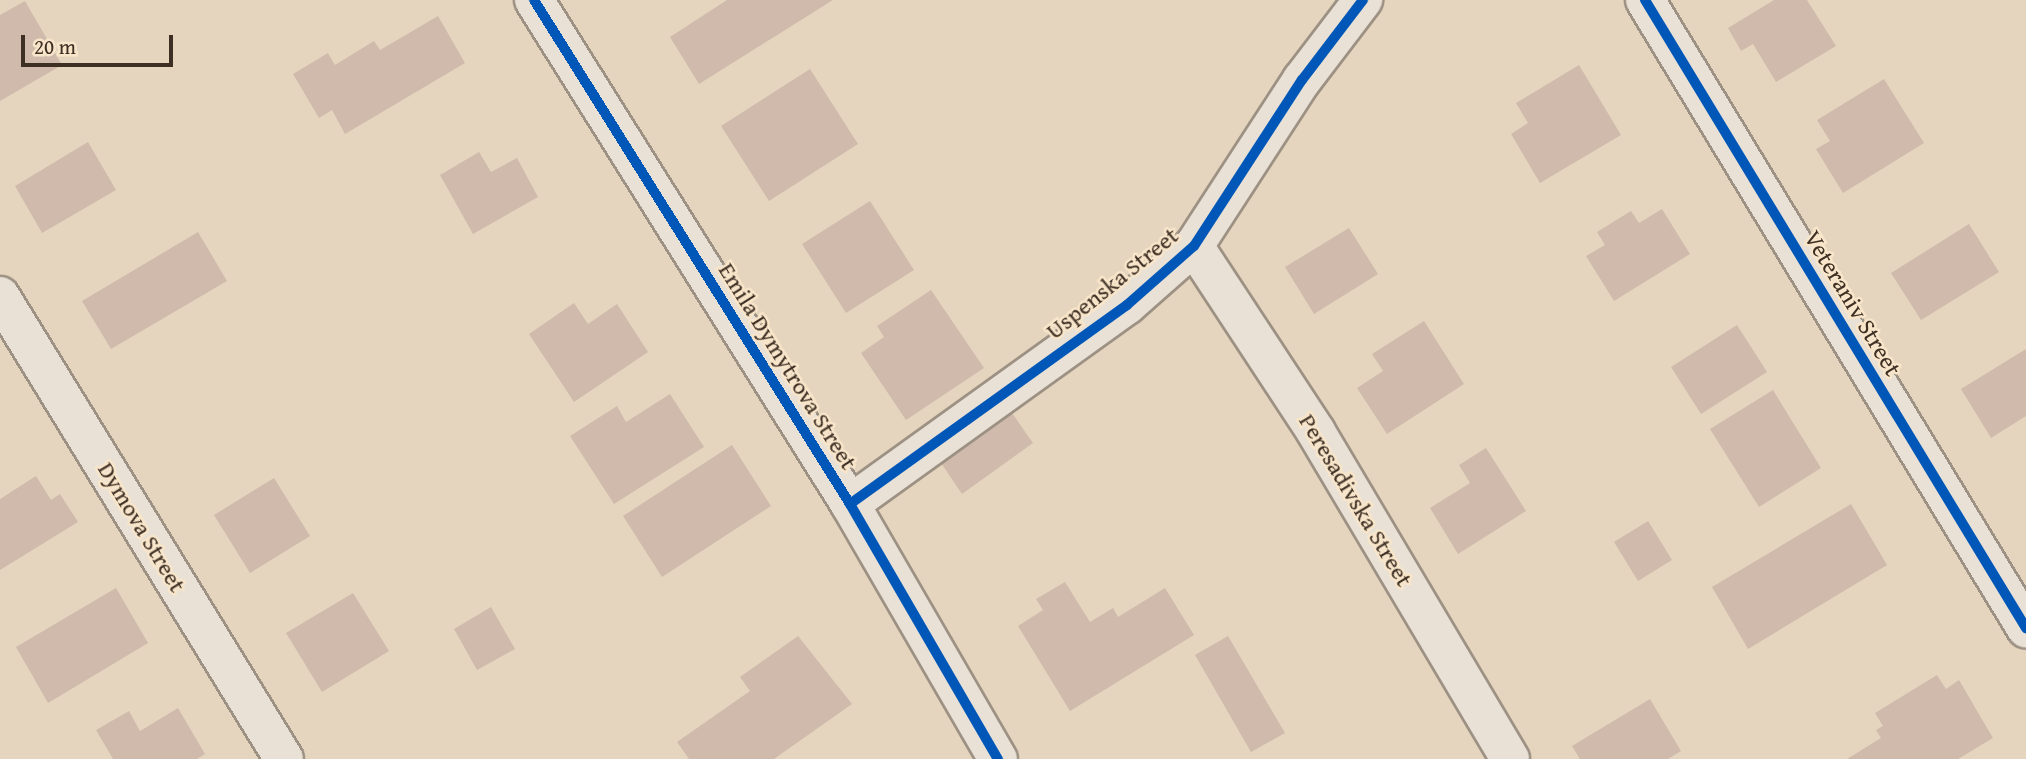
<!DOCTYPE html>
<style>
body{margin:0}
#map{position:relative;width:2026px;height:759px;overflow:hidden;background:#e6d5be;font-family:"Gentium Book Plus",serif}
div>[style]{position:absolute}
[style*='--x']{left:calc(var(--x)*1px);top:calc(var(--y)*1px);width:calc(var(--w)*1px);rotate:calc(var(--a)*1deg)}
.building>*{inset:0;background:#cfbaac}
.roads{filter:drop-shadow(2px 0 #9c9183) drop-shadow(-2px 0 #9c9183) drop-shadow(0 2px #9c9183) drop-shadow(0 -2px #9c9183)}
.street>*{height:38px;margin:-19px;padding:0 19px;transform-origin:19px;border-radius:19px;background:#e9e1d5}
.cycleway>*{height:10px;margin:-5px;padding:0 5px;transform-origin:5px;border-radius:5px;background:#0057b8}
span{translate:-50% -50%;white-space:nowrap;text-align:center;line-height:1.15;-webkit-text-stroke:5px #f9e6ca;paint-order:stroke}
.street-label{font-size:24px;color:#3d2f24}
.scale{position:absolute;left:21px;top:35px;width:152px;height:32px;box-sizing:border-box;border:4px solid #3d2f24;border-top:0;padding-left:9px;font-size:21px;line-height:24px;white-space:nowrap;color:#3d2f24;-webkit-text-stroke:5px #f9e6ca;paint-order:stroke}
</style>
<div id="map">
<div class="building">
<i style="clip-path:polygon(727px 0,833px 0,699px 84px,670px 37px)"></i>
<i style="clip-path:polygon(1774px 0,1807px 0,1836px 46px,1776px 82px,1753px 44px,1741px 51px,1728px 28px)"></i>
<i style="clip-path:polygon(25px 1px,62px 65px,0 101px,0 15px)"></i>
<i style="clip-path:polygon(438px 16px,465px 63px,345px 134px,332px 110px,319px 118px,293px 74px,328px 53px,335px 65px,374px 41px,380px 50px)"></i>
<i style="clip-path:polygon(1579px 65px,1621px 135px,1540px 183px,1511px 134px,1528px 123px,1516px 103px)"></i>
<i style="clip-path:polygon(810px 69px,858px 144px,769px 201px,721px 126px)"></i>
<i style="clip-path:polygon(1884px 79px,1924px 143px,1843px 193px,1816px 149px,1830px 141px,1817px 120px)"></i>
<i style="clip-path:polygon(88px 142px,116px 190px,42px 233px,15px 186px)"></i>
<i style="clip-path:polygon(479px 152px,491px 172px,517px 158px,538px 197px,473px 234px,440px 175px)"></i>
<i style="clip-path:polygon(870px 201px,914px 270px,846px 313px,802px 244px)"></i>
<i style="clip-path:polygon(1662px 209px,1690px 254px,1614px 301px,1586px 256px,1605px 245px,1597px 232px,1631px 211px,1639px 223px)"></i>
<i style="clip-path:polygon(1969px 224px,1999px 272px,1921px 320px,1891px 273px)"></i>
<i style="clip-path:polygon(1349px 228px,1378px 274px,1314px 314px,1285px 267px)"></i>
<i style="clip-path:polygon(198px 232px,227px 281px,111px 349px,82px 301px)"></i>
<i style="clip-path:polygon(931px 290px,984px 368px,906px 420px,861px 353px,884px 337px,877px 326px)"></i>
<i style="clip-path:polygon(574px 303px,588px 324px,617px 304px,648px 352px,574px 402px,529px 334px)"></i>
<i style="clip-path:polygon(1424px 321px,1464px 384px,1387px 434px,1357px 388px,1383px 371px,1372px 354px)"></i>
<i style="clip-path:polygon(1737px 325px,1767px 372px,1701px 414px,1671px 367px)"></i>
<i style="clip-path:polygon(2026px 349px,2026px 416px,1991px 438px,1961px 389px)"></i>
<i style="clip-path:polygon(1773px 390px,1821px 468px,1759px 507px,1710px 429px)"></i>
<i style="clip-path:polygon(670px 394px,704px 447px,614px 504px,570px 436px,617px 406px,626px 422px)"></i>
<i style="clip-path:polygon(1012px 413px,1033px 443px,962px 494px,941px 463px)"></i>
<i style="clip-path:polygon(732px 445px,771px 506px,662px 577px,623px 516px)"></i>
<i style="clip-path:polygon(1486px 448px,1526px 511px,1458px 554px,1430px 508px,1470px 483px,1459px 465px)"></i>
<i style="clip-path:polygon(36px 476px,51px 500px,60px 494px,78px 522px,0 570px,0 499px)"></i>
<i style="clip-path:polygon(274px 478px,310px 536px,250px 573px,214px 515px)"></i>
<i style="clip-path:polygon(1851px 504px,1887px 565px,1748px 649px,1712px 587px)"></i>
<i style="clip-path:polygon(1648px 521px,1672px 560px,1638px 581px,1614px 542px)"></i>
<i style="clip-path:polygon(1065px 582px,1090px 622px,1113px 608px,1118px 617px,1165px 588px,1194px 635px,1070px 711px,1018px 626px,1043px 610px,1036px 599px)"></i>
<i style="clip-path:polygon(116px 588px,148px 643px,48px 703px,16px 647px)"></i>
<i style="clip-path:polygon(353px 593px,389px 651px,322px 692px,286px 633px)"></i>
<i style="clip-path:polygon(491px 607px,515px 649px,477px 670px,454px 629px)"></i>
<i style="clip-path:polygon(798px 636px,852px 704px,774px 759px,689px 759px,677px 742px,750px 691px,740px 677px)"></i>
<i style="clip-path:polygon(1228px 636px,1285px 733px,1251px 752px,1195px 655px)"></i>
<i style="clip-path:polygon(1937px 675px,1946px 689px,1959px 680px,1993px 738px,1958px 759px,1847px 759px,1881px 738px,1876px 730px,1883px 726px,1875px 713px)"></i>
<i style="clip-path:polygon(1650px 699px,1681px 751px,1668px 759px,1580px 759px,1572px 746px)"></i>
<i style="clip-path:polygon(178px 708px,205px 754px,197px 759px,113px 759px,96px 730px,129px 711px,140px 731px)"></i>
</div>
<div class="roads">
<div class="street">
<i style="--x:534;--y:0;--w:595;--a:57.91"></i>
<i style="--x:850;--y:504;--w:295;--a:59.9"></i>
<i style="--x:1645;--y:0;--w:735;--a:58.76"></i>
<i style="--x:1194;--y:246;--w:222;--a:56.7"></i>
<i style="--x:1316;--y:432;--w:380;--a:59.3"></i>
<i style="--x:0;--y:296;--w:543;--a:58.48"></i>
<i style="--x:850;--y:504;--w:341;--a:-35.7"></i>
<i style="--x:1127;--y:305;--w:89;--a:-41.4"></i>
<i style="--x:1194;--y:246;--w:198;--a:-57"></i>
<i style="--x:1302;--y:80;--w:101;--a:-52.7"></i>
</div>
</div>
<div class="cycleway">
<i style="--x:534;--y:0;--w:595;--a:57.91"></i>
<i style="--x:850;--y:504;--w:295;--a:59.9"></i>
<i style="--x:1645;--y:0;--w:735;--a:58.76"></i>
<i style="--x:850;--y:504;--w:341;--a:-35.7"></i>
<i style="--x:1127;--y:305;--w:89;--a:-41.4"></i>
<i style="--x:1194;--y:246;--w:198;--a:-57"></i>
<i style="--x:1302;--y:80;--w:101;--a:-52.7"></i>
</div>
<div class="street-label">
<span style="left:1112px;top:283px;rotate:-39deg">Uspenska Street</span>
<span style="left:1853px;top:303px;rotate:59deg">Veteraniv Street</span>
<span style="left:788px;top:366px;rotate:58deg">Emila Dymytrova Street</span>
<span style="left:1356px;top:500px;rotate:59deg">Peresadivska Street</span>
<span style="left:142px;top:527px;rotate:59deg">Dymova Street</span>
</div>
<div class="scale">20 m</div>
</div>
